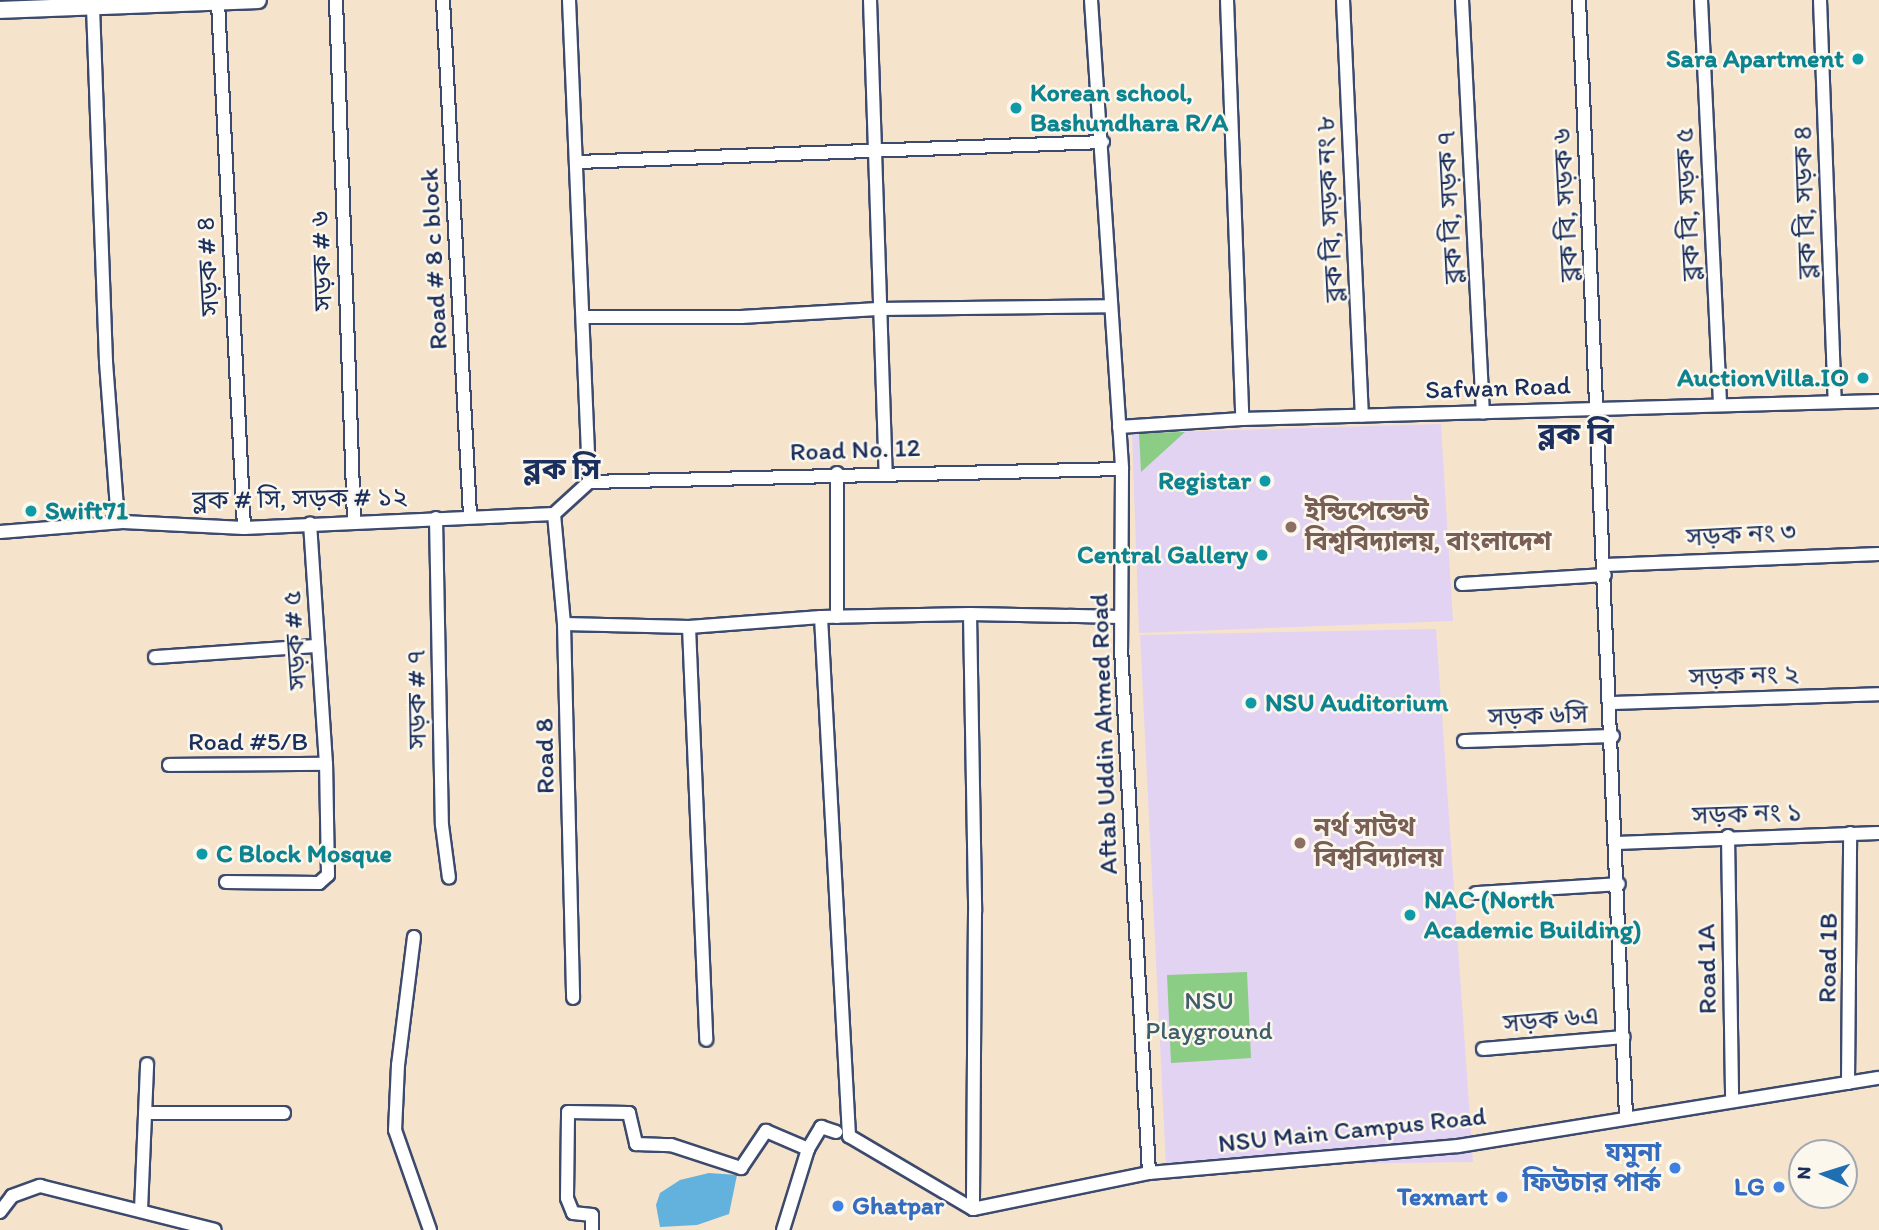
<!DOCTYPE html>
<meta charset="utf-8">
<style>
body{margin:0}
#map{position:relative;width:1879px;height:1230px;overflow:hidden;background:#f5e4cb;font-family:Itim,"Noto Sans Bengali",sans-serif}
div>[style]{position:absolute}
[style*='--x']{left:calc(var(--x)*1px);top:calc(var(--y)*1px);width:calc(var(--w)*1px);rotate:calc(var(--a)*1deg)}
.built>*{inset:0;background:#e3d3f2}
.green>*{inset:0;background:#8bcd85}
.water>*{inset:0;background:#62b2dd}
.roads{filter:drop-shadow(2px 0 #3c4a6e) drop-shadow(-2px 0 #3c4a6e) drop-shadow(0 2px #3c4a6e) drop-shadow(0 -2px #3c4a6e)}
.street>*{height:12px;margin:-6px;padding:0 6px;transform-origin:6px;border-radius:6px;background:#fff}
.secondary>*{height:16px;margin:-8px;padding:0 8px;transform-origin:8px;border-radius:8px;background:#fff}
.dots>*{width:19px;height:19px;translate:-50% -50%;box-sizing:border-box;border:4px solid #fbf7ec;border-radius:50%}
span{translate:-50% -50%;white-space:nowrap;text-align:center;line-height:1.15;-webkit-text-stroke:5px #fbf7ec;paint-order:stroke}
.culture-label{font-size:26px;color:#0d838f;font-weight:700}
.right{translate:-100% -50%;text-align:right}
.left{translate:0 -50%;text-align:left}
.street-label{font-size:26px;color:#1b2f5e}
.education-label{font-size:26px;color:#785e54;font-weight:700}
.park-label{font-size:26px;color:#3d5e6a}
.shop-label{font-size:26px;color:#366cbe;font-weight:700}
.quarter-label{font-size:30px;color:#1b2f5e;font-weight:700}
.north{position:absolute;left:1788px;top:1139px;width:70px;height:70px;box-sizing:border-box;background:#fbf7ec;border:2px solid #a1a7b3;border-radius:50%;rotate:273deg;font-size:19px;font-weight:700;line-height:28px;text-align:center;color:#1b2f5e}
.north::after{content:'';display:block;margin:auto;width:24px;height:32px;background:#1f6fb2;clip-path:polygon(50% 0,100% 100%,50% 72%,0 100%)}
</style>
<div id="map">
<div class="built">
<i style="clip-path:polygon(1441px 424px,1453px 621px,1139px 633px,1132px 433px)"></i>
<i style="clip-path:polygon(1436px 629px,1473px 1162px,1166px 1166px,1140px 635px)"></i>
</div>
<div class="green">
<i style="clip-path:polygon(1185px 432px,1141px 472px,1139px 433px)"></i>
<i style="clip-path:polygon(1247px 972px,1251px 1058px,1171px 1063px,1167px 975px)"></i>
</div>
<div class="water">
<i style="clip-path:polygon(709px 1173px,737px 1175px,729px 1214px,697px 1225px,660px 1227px,656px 1205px,660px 1193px,680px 1180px)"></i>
</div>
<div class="roads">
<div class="street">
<i style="--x:336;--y:0;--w:521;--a:88.02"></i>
<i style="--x:443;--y:0;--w:517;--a:87"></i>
<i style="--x:569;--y:0;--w:482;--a:87.6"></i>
<i style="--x:870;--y:0;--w:472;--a:88.1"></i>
<i style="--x:1091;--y:0;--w:470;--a:86.2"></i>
<i style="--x:1122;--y:469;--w:179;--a:90.3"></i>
<i style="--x:1121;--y:648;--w:526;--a:86.95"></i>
<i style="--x:1227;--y:0;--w:419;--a:87.9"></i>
<i style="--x:1343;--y:0;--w:416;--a:87.4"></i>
<i style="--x:1462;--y:0;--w:413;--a:87.1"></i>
<i style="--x:1579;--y:0;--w:1119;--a:87.59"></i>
<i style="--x:1701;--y:0;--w:405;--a:87.3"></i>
<i style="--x:1820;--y:0;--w:402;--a:87.9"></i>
<i style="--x:218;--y:2;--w:527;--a:87.17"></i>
<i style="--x:93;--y:7;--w:355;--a:87.9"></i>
<i style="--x:106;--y:362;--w:160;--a:85.7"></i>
<i style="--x:578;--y:162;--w:525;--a:-2.18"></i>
<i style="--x:583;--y:317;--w:158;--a:0"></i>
<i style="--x:741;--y:317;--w:137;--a:-3.3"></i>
<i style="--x:878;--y:309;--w:233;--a:-0.7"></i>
<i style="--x:1119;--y:427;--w:123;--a:-3.7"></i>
<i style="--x:1242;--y:419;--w:637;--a:-1.62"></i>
<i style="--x:837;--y:473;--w:144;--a:90"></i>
<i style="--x:589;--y:482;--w:533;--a:-1.4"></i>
<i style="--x:554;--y:514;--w:110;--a:84.8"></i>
<i style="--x:564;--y:624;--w:374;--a:88.6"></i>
<i style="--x:436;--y:518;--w:307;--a:88.9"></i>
<i style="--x:442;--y:825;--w:53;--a:82.5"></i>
<i style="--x:0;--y:532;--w:123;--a:-4.6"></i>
<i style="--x:123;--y:522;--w:121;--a:2.8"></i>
<i style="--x:244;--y:528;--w:310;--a:-2.6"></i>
<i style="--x:554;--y:514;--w:47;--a:-42.4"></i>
<i style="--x:1605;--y:565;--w:274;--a:-2.3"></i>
<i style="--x:1462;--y:584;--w:143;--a:-3.6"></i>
<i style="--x:970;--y:614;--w:298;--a:89"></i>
<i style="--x:975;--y:912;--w:297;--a:90.4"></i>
<i style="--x:821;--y:617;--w:520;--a:86.91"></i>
<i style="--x:849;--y:1136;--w:144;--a:30.5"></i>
<i style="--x:973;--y:1209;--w:180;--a:-11.6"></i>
<i style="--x:1149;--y:1173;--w:310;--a:-5"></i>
<i style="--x:1458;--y:1146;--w:426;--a:-9.2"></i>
<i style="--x:564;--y:624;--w:125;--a:1.4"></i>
<i style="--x:689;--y:627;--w:132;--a:-4.3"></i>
<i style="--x:821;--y:617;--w:149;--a:-1.2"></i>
<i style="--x:970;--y:614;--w:150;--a:1.1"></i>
<i style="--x:689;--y:627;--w:413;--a:87.6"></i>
<i style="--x:155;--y:657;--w:162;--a:-3.9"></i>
<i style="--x:1611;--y:703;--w:268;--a:-1.9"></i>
<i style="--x:1464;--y:741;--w:149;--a:-1.9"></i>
<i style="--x:169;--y:765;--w:157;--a:-0.4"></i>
<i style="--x:1728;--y:836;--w:264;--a:89.1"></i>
<i style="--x:1616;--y:843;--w:263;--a:-2.2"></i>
<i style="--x:226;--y:882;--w:93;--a:0.6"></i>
<i style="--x:319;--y:883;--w:12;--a:-42"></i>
<i style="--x:328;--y:875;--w:111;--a:-91"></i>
<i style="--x:326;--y:764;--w:241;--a:-93.8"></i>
<i style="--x:1476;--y:893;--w:143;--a:-3.6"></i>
<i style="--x:414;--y:937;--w:129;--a:97.1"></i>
<i style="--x:398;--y:1065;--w:65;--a:92.6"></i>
<i style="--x:395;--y:1130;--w:106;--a:70.7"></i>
<i style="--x:1483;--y:1049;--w:141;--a:-4.9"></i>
<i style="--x:1848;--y:1083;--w:250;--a:-89.5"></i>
<i style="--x:145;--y:1113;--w:139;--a:0"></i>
<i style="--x:141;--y:1210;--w:146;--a:-87.6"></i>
<i style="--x:0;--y:1212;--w:20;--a:-53"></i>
<i style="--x:12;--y:1196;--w:30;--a:-20"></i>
<i style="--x:40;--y:1186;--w:180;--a:14.1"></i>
<i style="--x:592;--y:1230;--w:15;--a:-90"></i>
<i style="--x:592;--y:1215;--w:19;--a:-174"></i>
<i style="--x:573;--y:1213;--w:16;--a:-112"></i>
<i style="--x:567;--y:1198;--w:86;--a:-89.3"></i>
<i style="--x:568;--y:1112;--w:61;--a:0.9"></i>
<i style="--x:629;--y:1113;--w:32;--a:77"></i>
<i style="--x:636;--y:1144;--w:35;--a:2"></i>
<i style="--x:671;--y:1145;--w:74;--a:18.2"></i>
<i style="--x:741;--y:1168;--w:45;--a:-56"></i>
<i style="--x:766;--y:1131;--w:46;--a:23.2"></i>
<i style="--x:783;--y:1230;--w:85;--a:-72.8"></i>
<i style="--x:808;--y:1149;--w:26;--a:-59"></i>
<i style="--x:821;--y:1127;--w:16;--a:18"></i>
</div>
<div class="secondary">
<i style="--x:0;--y:10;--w:258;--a:-2.2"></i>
</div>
</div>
<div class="dots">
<i style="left:1858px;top:59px;background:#0f9aa8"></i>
<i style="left:1016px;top:108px;background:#0f9aa8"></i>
<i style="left:1863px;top:378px;background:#0f9aa8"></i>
<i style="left:1265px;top:481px;background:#0f9aa8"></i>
<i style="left:31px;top:511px;background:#0f9aa8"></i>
<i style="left:1291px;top:527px;background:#8d6e63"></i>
<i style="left:1262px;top:555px;background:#0f9aa8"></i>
<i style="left:1251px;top:703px;background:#0f9aa8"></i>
<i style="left:1300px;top:843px;background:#8d6e63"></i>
<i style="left:202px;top:854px;background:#0f9aa8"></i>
<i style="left:1410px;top:915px;background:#0f9aa8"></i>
<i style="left:1675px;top:1168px;background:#3f7fe0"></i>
<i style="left:1779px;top:1187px;background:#3f7fe0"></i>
<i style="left:1502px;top:1197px;background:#3f7fe0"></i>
<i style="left:838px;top:1206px;background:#3f7fe0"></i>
</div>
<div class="culture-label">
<span class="right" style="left:1844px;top:59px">Sara Apartment</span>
<span class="left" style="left:1030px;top:108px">Korean school,<br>Bashundhara R/A</span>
<span class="right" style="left:1849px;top:378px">AuctionVilla.IO</span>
<span class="right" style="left:1251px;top:481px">Registar</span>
<span class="left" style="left:45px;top:511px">Swift71</span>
<span class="right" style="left:1248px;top:555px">Central Gallery</span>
<span class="left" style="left:1265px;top:703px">NSU Auditorium</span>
<span class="left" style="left:216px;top:854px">C Block Mosque</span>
<span class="left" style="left:1424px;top:915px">NAC (North<br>Academic Building)</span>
</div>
<div class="street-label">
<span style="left:1805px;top:202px;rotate:-92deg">ব্লক বি, সড়ক ৪</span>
<span style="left:1688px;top:204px;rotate:-93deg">ব্লক বি, সড়ক ৫</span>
<span style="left:1566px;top:205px;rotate:-93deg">ব্লক বি, সড়ক ৬</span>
<span style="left:1450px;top:207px;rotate:-93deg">ব্লক বি, সড়ক ৭</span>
<span style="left:1330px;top:209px;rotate:-93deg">ব্লক বি, সড়ক নং ৮</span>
<span style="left:434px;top:259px;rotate:-93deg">Road # 8 c block</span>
<span style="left:322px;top:261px;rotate:-92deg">সড়ক # ৬</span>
<span style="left:208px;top:266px;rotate:-93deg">সড়ক # ৪</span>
<span style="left:1498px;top:388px;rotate:-2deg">Safwan Road</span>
<span style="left:855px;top:450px;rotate:-2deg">Road No. 12</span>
<span style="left:300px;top:499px;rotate:-1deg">ব্লক # সি, সড়ক # ১২</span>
<span style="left:1741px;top:535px;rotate:-3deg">সড়ক নং ৩</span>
<span style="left:295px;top:640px;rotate:-94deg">সড়ক # ৫</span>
<span style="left:1744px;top:676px;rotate:-2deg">সড়ক নং ২</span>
<span style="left:417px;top:699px;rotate:-91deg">সড়ক # ৭</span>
<span style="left:1538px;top:716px;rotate:-2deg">সড়ক ৬সি</span>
<span style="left:1104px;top:734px;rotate:-92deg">Aftab Uddin Ahmed Road</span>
<span style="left:248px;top:742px">Road #5/B</span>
<span style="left:545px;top:756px;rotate:-91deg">Road 8</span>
<span style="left:1747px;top:814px;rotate:-2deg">সড়ক নং ১</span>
<span style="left:1828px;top:958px;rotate:-89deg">Road 1B</span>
<span style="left:1707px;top:969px;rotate:-91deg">Road 1A</span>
<span style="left:1551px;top:1020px;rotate:-5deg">সড়ক ৬এ</span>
<span style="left:1352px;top:1130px;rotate:-6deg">NSU Main Campus Road</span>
</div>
<div class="education-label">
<span class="left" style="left:1305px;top:527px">ইন্ডিপেন্ডেন্ট<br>বিশ্ববিদ্যালয়, বাংলাদেশ</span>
<span class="left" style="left:1314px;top:843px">নর্থ সাউথ<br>বিশ্ববিদ্যালয়</span>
</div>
<div class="park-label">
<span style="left:1209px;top:1016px">NSU<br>Playground</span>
</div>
<div class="shop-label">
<span class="right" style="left:1661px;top:1168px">যমুনা<br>ফিউচার পার্ক</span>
<span class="right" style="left:1765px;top:1187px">LG</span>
<span class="right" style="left:1488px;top:1197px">Texmart</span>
<span class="left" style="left:852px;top:1206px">Ghatpar</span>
</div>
<div class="quarter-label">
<span style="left:1576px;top:434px">ব্লক বি</span>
<span style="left:562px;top:469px">ব্লক সি</span>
</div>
<div class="north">N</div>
</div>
